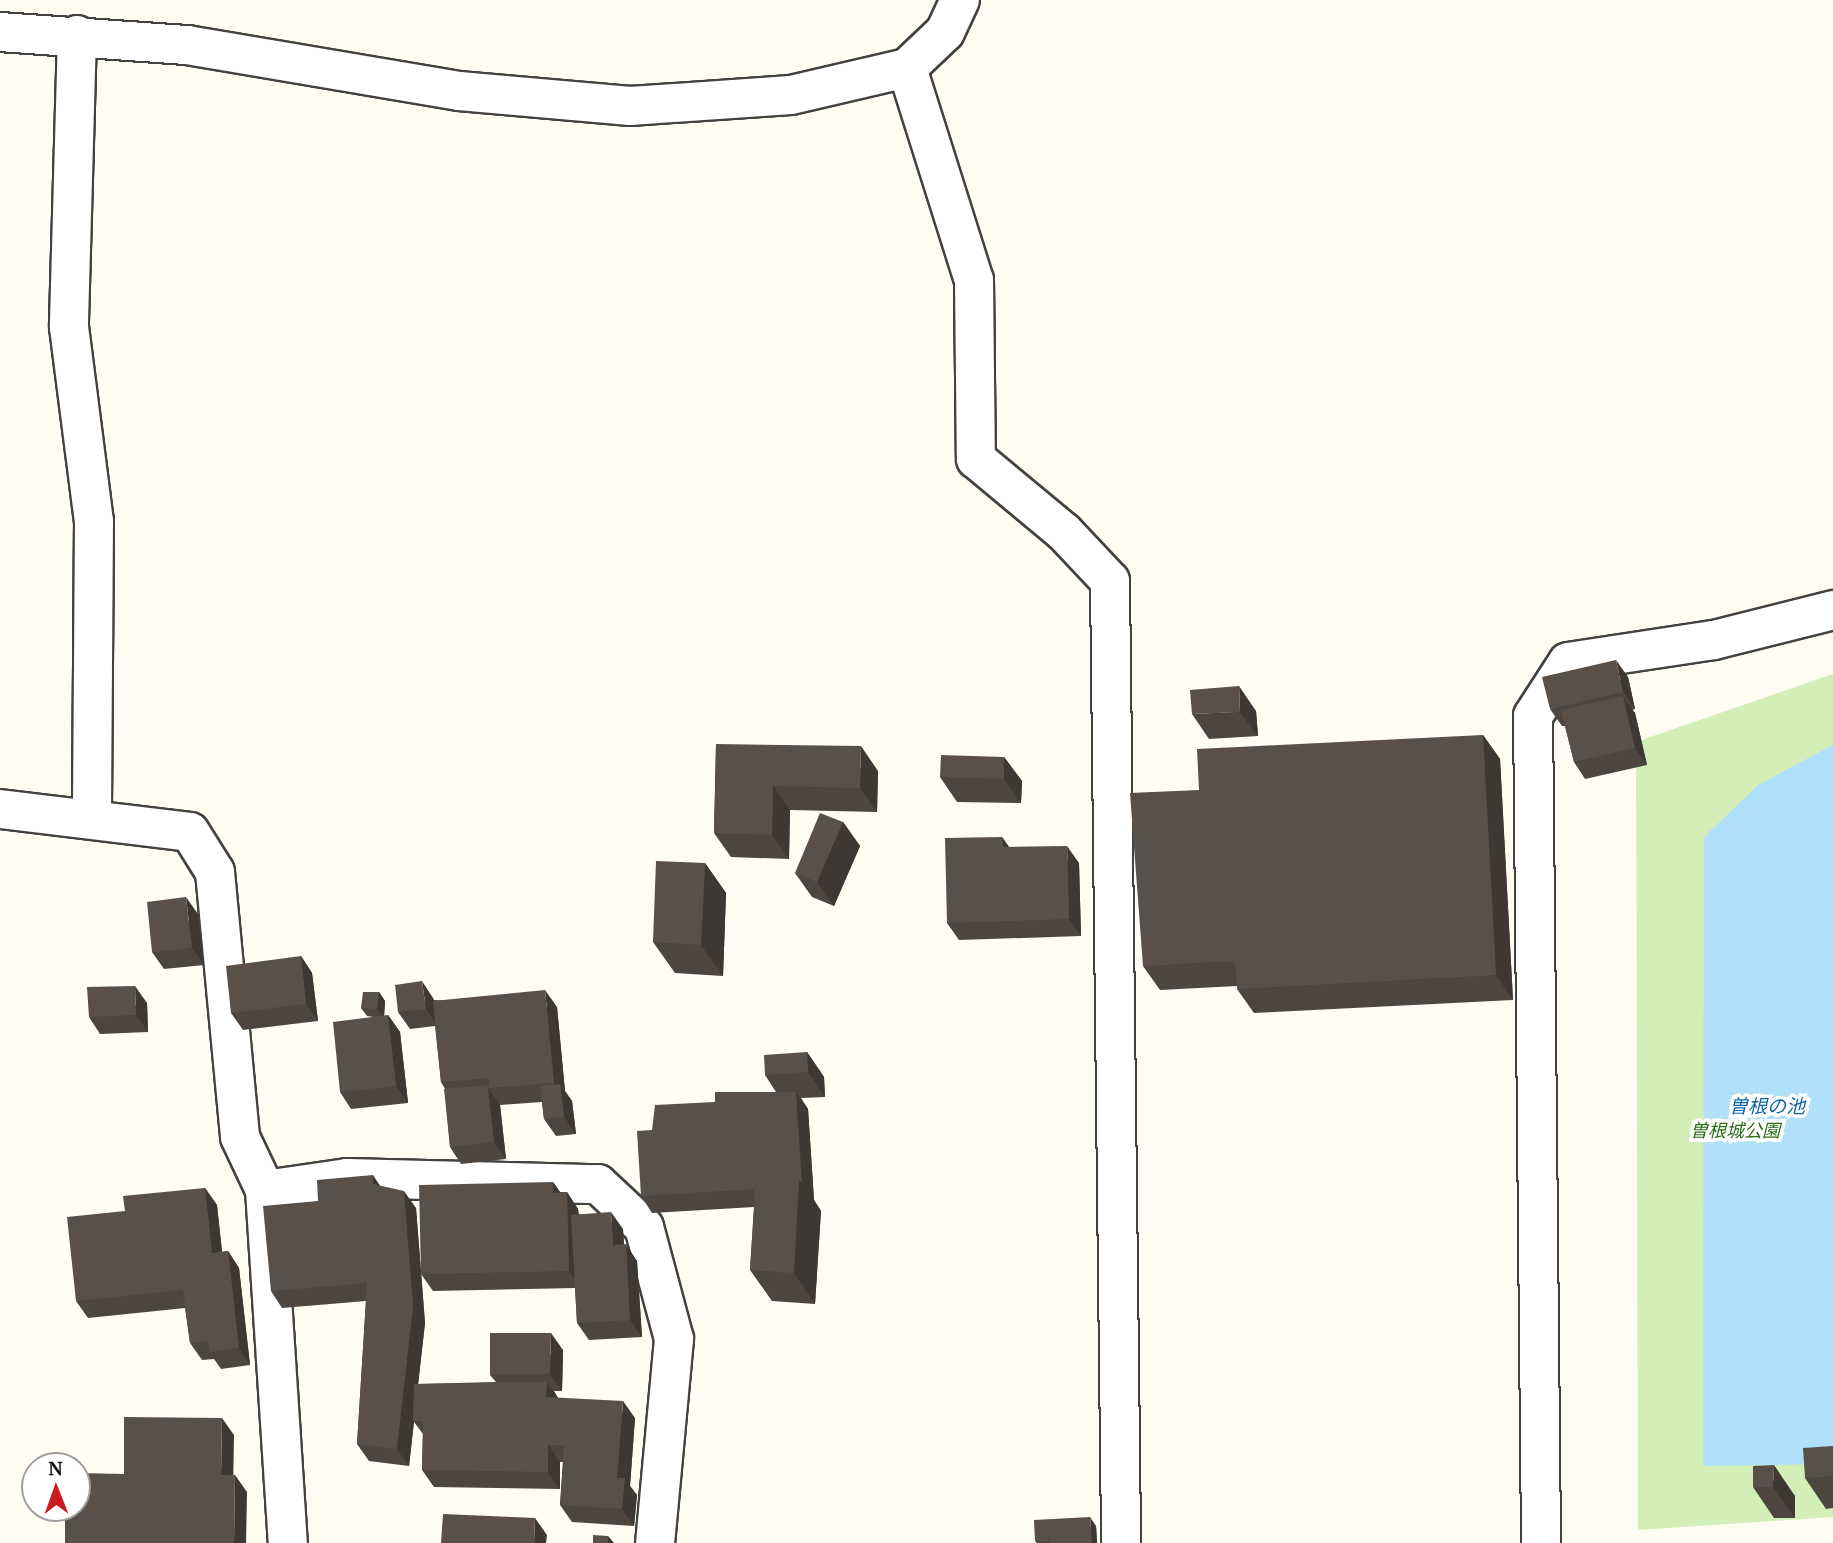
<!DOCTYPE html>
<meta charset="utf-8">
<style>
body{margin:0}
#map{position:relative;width:1833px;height:1543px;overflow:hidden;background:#fffcf1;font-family:"PT Serif","Noto Sans JP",serif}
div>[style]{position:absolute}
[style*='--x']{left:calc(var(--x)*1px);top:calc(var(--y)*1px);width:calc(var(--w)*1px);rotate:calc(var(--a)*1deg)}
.green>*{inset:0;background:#d3eeb7}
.water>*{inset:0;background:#b1e0fb}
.roads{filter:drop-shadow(2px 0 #424242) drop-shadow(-2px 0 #424242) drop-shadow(0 2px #424242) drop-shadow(0 -2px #424242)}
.minor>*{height:38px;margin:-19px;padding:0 19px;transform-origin:19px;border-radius:19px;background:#fff}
.wall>*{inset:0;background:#4d4540}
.shaded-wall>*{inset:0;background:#3e3834}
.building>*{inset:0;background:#59504a}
span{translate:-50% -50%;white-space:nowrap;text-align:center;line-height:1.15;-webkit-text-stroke:7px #fff;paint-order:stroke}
.park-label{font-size:18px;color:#2b6e19;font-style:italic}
.water-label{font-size:19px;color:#0c67ad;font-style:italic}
.north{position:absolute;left:21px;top:1452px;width:70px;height:70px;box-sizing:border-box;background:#fff;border:2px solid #9f9f9f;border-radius:50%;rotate:359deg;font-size:19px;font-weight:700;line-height:28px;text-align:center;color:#0f0f0f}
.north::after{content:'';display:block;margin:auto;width:24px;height:32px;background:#cc1a23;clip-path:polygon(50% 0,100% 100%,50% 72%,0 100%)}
</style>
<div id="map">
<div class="green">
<i style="clip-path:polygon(1833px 674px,1833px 1517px,1638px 1530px,1636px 742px)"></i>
</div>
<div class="water">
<i style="clip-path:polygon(1833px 745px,1833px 1464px,1703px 1466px,1704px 837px,1758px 785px)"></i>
</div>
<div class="roads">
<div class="minor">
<i style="--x:0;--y:32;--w:187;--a:4"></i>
<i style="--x:187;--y:45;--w:276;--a:9.6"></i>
<i style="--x:459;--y:91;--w:172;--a:5"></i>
<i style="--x:630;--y:106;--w:161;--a:-3.9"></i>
<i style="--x:791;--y:95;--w:119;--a:-13.1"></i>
<i style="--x:907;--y:68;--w:52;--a:-43.5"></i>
<i style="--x:945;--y:32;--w:35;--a:-65"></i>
<i style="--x:77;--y:35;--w:292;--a:91.6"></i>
<i style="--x:69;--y:327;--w:196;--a:82.7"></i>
<i style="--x:94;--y:521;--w:297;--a:90.4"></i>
<i style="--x:907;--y:68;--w:222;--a:72.5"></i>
<i style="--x:974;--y:280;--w:179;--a:89.4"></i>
<i style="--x:976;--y:459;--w:114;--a:39.7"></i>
<i style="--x:1064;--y:532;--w:67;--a:46.8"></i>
<i style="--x:1110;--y:581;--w:962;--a:89.34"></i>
<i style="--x:0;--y:809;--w:191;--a:6.9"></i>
<i style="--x:190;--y:832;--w:47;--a:58"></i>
<i style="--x:215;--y:872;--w:266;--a:84.6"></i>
<i style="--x:240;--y:1137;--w:59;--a:64.7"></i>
<i style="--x:265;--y:1190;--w:354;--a:86.3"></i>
<i style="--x:265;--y:1190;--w:83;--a:-8.3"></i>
<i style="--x:347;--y:1178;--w:251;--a:1.4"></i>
<i style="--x:598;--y:1184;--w:63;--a:43.1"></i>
<i style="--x:644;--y:1227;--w:116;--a:75"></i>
<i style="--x:674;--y:1339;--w:205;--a:95.3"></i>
<i style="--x:1541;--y:1543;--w:827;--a:-90.55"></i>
<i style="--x:1533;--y:716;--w:64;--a:-57.1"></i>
<i style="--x:1568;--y:662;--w:148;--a:-8.6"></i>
<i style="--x:1714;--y:640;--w:123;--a:-14.1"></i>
</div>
</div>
<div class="wall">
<i style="clip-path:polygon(1628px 677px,1635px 709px,1632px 710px,1635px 713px,1647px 765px,1585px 779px,1574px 762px,1565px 726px,1562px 726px,1550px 709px)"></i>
<i style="clip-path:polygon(1256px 711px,1258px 736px,1209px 739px,1192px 714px)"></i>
<i style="clip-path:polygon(1483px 735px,1500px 759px,1513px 1000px,1254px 1013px,1237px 989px,1237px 986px,1160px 990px,1143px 966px,1199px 790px)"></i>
<i style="clip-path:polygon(716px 744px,878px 771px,877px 812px,790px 810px,789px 859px,731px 857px,714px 833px)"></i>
<i style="clip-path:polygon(1004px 757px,1022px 781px,1021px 803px,957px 802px,940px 777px)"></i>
<i style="clip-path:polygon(843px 822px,860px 846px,834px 906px,812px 897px,795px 873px)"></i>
<i style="clip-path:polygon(1002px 837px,1009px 847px,1079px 863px,1081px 936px,959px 940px,947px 923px)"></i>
<i style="clip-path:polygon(705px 863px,726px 893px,723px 976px,675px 973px,653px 942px)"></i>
<i style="clip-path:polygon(198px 914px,204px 965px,164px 969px,152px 952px)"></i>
<i style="clip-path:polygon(301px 956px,312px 973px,318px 1021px,243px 1030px,231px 1013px)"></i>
<i style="clip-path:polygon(379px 992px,385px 1001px,384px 1016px,388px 1015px,400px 1032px,408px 1103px,351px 1109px,340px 1092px,374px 1017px,367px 1016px,361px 1008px)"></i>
<i style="clip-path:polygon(433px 998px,434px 1000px,557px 1007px,565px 1091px,572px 1101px,576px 1134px,556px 1136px,544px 1119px,542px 1102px,500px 1105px,506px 1159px,461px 1164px,450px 1147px,445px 1089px,441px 1082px,435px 1026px,410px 1029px,398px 1012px)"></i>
<i style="clip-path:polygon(147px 1003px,148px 1032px,100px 1034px,89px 1017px)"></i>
<i style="clip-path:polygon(807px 1052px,824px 1077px,825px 1097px,801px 1098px,808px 1109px,814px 1200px,821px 1211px,815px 1304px,772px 1301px,750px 1270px,754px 1207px,652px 1213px,641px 1196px,715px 1102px,776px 1092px,765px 1075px)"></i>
<i style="clip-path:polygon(553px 1182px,560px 1192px,567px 1192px,578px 1209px,579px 1214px,623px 1229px,624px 1245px,637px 1261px,642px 1337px,589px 1340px,577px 1323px,575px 1288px,433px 1291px,421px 1274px)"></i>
<i style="clip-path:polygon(380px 1186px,416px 1208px,425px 1323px,418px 1384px,496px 1382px,490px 1375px,563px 1350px,562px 1391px,554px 1391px,558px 1398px,635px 1418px,630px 1486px,637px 1495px,634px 1526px,572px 1522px,560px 1505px,563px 1462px,560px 1462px,560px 1489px,434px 1487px,422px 1470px,423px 1434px,414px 1422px,409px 1466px,369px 1461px,357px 1444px,366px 1301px,282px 1308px,271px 1291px)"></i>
<i style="clip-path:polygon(205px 1188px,217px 1205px,222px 1252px,228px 1251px,239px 1268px,250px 1365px,221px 1369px,214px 1359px,202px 1360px,190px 1343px,185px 1308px,88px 1318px,76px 1301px,125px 1211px)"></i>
<i style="clip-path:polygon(1833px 1446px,1833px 1508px,1826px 1509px,1805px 1478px)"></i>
<i style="clip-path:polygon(1753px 1466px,1795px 1496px,1795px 1518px,1774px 1518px,1753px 1487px)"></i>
<i style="clip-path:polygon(1096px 1526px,1097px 1543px,1037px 1543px,1035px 1541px)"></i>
</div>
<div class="shaded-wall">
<i style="clip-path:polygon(1616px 660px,1628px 677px,1635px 709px,1623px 692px)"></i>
<i style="clip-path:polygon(1239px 686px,1256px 711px,1258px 736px,1240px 712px)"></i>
<i style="clip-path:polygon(1623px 696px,1635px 713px,1647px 765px,1635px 748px)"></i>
<i style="clip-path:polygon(1483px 735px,1500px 759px,1513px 1000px,1496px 975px)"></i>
<i style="clip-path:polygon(861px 746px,878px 771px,877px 812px,860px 788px)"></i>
<i style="clip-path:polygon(1004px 757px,1022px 781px,1021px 803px,1004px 779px)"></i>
<i style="clip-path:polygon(773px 786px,790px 810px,789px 859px,772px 835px)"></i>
<i style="clip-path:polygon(843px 822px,860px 846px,834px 906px,817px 882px)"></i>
<i style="clip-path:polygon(1002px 837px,1014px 854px,1003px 847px)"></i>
<i style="clip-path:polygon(1067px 846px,1079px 863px,1081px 936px,1069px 919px)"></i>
<i style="clip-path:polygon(705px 863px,726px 893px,723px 976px,701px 945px)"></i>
<i style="clip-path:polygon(186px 897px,198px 914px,204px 965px,192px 948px)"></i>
<i style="clip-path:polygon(301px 956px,312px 973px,318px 1021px,306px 1004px)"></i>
<i style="clip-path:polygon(422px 981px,433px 998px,438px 1026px,426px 1009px)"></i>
<i style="clip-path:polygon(135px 986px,147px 1003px,148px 1032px,136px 1015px)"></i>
<i style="clip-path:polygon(545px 990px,557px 1007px,565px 1091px,572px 1101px,576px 1134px,564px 1117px,561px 1093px,554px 1083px)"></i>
<i style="clip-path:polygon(379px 992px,385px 1001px,384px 1018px,377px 1009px)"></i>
<i style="clip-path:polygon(388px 1015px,400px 1032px,408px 1103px,396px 1086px)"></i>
<i style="clip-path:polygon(807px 1052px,824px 1077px,825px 1097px,808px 1072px)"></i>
<i style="clip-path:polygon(488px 1088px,500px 1105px,506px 1159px,494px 1142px)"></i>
<i style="clip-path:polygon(796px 1092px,808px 1109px,814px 1200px,821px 1211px,815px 1304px,794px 1273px)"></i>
<i style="clip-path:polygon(373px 1175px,384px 1192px,373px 1184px)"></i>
<i style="clip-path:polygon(553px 1182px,565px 1199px,553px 1193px)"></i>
<i style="clip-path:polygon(205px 1188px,217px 1205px,224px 1270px,212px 1253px)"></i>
<i style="clip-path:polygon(404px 1191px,416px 1208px,425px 1323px,409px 1466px,397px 1449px)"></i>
<i style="clip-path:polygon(567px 1192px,578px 1209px,581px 1288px,569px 1271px)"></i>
<i style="clip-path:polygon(611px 1212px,623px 1229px,625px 1262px,613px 1245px)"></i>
<i style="clip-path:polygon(626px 1244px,637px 1261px,642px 1337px,630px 1320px)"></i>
<i style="clip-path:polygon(228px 1251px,239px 1268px,250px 1365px,239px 1348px)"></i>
<i style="clip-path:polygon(551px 1333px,563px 1350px,562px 1391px,550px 1374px)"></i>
<i style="clip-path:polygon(547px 1382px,559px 1399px,546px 1397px)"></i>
<i style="clip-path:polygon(623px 1401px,635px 1418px,630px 1486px,637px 1495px,634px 1526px,622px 1509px,617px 1478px)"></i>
<i style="clip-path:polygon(222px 1418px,234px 1435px,233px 1492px,221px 1475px)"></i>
<i style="clip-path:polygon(548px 1445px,560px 1462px,560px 1489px,548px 1472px)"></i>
<i style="clip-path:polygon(1774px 1465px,1795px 1496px,1795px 1518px,1773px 1487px)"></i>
<i style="clip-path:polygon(235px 1475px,247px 1492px,246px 1543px,234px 1543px)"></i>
<i style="clip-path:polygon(1090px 1517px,1096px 1526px,1097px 1543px,1092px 1543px)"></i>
<i style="clip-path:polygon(535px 1518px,547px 1535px,546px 1543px,534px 1543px)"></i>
<i style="clip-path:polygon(608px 1536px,614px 1543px,608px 1543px)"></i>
</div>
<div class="building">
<i style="clip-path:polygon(1616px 660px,1623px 692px,1550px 709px,1542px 677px)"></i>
<i style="clip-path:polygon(1239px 686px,1240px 712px,1192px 714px,1190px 690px)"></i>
<i style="clip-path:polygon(1623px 696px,1635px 748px,1574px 762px,1561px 710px)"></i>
<i style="clip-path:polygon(1483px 735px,1496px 975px,1237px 989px,1235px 961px,1143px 966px,1130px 793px,1199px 790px,1197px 749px)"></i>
<i style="clip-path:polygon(716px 744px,861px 746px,860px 788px,773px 786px,772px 835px,714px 833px)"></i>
<i style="clip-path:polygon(941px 755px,1004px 757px,1004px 779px,940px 777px)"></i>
<i style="clip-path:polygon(820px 813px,843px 822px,817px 882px,795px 873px)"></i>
<i style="clip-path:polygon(1002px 837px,1003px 847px,1067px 846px,1069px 919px,947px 923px,945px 838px)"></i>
<i style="clip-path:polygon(656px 861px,705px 863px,701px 945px,653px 942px)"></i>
<i style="clip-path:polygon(186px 897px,192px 948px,152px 952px,147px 902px)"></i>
<i style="clip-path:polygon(301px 956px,306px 1004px,231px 1013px,226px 966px)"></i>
<i style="clip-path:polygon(422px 981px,426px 1009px,398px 1012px,395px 985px)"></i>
<i style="clip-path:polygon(135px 986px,136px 1015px,89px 1017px,87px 987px)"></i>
<i style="clip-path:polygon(545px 990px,554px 1083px,488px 1088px,494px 1142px,450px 1147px,444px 1089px,489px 1085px,489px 1078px,441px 1082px,433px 1001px)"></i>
<i style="clip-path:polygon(363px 992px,379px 992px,377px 1009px,361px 1008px)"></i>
<i style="clip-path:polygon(388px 1015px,396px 1086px,340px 1092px,333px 1022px)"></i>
<i style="clip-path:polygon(807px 1052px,808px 1072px,765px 1075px,764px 1055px)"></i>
<i style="clip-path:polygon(560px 1084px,564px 1117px,544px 1119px,540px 1086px)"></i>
<i style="clip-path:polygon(715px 1092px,796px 1092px,802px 1183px,799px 1180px,756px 1177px,755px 1189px,641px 1196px,637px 1131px,652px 1130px,655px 1105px,715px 1102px)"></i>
<i style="clip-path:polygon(373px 1175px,373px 1184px,404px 1191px,413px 1306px,397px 1449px,357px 1444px,367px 1283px,271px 1291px,263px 1206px,318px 1201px,317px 1180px)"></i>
<i style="clip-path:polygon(756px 1177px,799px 1180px,794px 1273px,750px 1270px)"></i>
<i style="clip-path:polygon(553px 1182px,553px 1193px,567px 1192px,569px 1271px,421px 1274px,419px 1185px)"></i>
<i style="clip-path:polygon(205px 1188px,212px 1253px,228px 1251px,239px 1348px,209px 1352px,208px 1341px,190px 1343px,183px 1290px,76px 1301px,67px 1217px,125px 1211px,123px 1196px)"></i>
<i style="clip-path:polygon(611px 1212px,613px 1245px,626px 1244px,630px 1320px,577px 1323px,571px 1215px)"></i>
<i style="clip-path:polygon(490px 1333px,551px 1333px,550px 1374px,490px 1375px)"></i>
<i style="clip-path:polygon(547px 1382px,546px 1397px,623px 1401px,617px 1478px,625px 1478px,622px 1509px,560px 1505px,564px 1445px,548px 1445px,548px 1472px,422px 1470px,423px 1421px,413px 1421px,414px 1384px)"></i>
<i style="clip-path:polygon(124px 1417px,222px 1418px,221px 1475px,235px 1475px,234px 1543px,65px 1543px,65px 1508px,77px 1508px,77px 1473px,124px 1474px)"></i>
<i style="clip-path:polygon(1833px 1446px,1833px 1476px,1805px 1478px,1803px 1448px)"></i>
<i style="clip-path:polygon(1774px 1465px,1773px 1487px,1753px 1487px,1753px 1466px)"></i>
<i style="clip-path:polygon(443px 1514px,535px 1518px,534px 1543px,441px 1543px)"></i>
<i style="clip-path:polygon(1090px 1517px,1092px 1543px,1051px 1543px,1051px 1541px,1035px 1541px,1034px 1520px)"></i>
<i style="clip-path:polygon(593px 1535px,608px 1536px,608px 1543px,593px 1543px)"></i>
</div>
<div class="park-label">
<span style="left:1735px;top:1130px">曽根城公園</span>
</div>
<div class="water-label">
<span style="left:1767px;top:1106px">曽根の池</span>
</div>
<div class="north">N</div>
</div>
